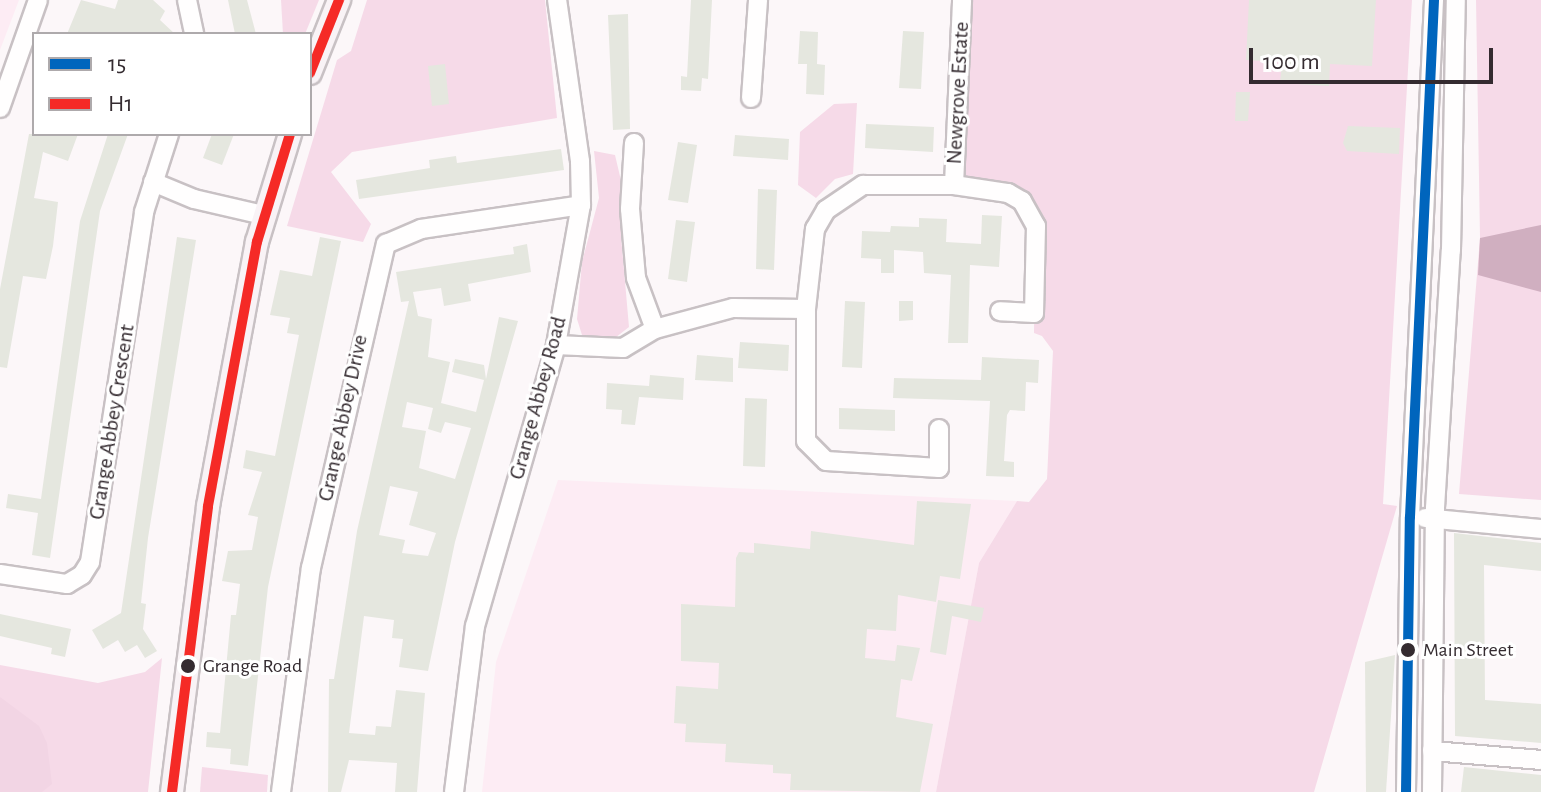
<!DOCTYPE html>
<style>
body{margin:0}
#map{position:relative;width:1541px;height:792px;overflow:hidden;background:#fcf7f9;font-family:"Alegreya Sans",sans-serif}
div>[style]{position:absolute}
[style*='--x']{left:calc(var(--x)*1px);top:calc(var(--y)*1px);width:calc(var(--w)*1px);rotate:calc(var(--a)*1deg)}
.built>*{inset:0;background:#fdecf4}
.green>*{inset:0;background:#f6dae8}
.forest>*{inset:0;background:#f2d5e4}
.water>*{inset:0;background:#d0afc0}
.building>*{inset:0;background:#e5e7df}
.roads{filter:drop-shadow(2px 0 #c8c1c4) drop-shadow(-2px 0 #c8c1c4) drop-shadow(0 2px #c8c1c4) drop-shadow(0 -2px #c8c1c4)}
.minor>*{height:18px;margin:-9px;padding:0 9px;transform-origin:9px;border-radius:9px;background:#fffefe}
.major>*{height:22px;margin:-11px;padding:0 11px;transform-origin:11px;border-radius:11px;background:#f9f3f6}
.bus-1>*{height:10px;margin:-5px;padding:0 5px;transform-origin:5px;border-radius:5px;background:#0065bd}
.bus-2>*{height:10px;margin:-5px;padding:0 5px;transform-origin:5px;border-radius:5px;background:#f52a26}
.dots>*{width:22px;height:22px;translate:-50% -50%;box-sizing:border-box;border:4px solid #fff;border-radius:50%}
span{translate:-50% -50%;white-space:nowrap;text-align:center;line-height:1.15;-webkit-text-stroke:6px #fff;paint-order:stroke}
.bus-label{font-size:20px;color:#342b30}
.left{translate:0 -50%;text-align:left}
.street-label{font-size:22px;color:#342b30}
.legend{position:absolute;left:32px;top:32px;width:280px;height:104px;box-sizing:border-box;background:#fff;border:2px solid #aeaaac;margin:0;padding:10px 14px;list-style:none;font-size:24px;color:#342b30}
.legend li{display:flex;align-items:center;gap:16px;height:40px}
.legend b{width:40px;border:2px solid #aeaaac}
.scale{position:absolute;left:1249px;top:48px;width:244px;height:36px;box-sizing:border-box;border:4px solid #342b30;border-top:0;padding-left:10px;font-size:24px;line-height:28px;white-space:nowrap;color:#342b30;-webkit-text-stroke:6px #fff;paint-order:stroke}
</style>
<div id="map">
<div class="built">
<i style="clip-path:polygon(0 0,19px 0,0 50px)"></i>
<i style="clip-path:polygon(558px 480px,1017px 501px,979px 563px,936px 792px,482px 792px,496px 662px)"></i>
</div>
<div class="green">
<i style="clip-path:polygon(281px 0,319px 0,305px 34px,283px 34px)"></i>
<i style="clip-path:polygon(367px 0,545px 0,557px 118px,352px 152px,331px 172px,371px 224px,363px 242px,287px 226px,337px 60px,351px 51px)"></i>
<i style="clip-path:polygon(972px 0,1412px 0,1383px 504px,1397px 506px,1314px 792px,936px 792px,979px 563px,1017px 501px,1029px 502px,1047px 479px,1053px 351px,1042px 336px,1034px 333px,1035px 232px,1008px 188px,961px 180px)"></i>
<i style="clip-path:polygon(1476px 0,1541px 0,1541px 500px,1459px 494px,1480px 238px)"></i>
<i style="clip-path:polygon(857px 103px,853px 174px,835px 179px,816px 198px,798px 185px,800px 132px,834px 104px)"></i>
<i style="clip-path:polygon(594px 151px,615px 155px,623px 189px,621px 236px,629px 327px,611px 341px,582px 335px,577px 319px,582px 262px,599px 198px)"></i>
<i style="clip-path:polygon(162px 658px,148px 792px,0 792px,0 665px,98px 683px,145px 672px)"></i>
<i style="clip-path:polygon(202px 767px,268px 775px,267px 792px,200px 792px)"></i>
</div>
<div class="forest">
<i style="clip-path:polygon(0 697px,39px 726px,47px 743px,52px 784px,42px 792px,0 792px)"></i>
</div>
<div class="water">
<i style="clip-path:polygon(1541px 225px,1541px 292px,1478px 275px,1480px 238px)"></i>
</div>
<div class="building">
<i style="clip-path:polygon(81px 0,115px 9px,118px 0,153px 0,165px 11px,160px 20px,175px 34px,67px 34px)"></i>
<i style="clip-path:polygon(228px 0,247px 0,256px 34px,235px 34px)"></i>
<i style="clip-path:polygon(691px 0,712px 0,708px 79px,702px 78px,701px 91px,681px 90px,681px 76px,687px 77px)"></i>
<i style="clip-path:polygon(1249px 0,1376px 0,1372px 66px,1330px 64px,1329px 86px,1280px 83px,1282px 62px,1246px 60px)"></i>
<i style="clip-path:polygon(628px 14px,630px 129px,613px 130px,608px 15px)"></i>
<i style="clip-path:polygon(800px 31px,818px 32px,817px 64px,825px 65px,824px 95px,806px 94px,807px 64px,798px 64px)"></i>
<i style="clip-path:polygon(903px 31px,924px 32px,921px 89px,899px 88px)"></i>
<i style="clip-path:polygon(445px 64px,449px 104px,432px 106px,428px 66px)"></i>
<i style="clip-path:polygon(1236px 92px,1250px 92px,1248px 121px,1235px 121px)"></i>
<i style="clip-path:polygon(866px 124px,934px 127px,933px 152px,865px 148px)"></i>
<i style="clip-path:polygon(1348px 126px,1400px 128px,1399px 154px,1347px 151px,1343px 143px)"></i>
<i style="clip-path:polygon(29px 134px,78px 134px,68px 161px,43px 152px,34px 198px,58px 202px,53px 246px,46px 279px,23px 276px,7px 368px,0 367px,0 289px)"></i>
<i style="clip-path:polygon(108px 134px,128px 134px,100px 211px,50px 558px,32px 555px,38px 513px,6px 508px,8px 494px,41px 499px,80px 221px)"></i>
<i style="clip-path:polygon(212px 134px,234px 134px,222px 165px,203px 158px)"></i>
<i style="clip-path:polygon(735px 135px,789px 139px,788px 160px,733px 156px)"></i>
<i style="clip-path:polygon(678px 142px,697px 145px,688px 203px,668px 200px)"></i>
<i style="clip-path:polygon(561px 149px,564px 170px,359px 199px,356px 180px,430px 168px,429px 160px,456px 156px,457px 163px)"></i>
<i style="clip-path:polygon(758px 189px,777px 190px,774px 270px,756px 269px)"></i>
<i style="clip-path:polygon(982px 215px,1002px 216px,999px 267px,970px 265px,968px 343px,948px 343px,951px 275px,924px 273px,923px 252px,894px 250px,894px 273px,881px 273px,881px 259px,861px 258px,862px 231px,890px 232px,891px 226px,919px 227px,919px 218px,947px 219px,946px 242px,981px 244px)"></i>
<i style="clip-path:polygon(676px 220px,695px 222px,687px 282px,668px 279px)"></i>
<i style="clip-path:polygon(177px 237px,196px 240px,148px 538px,141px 603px,146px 604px,143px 629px,157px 651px,145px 658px,137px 645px,125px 652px,118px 640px,103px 649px,92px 630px,121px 613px)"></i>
<i style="clip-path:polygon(320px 237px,341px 241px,268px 587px,248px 766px,230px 764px,231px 749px,206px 747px,207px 732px,220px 733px,231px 615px,236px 615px,240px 584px,222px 581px,228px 551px,252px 550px,258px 517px,248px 515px,262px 472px,243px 468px,246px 450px,275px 456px,299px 335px,287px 333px,290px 318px,270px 315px,280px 270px,312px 276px)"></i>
<i style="clip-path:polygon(evenodd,527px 244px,531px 272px,468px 284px,471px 301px,444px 306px,441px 288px,413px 292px,418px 316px,432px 319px,428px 357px,450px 362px,441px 403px,476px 412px,484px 380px,452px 372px,455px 359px,484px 365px,486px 379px,499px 317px,518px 321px,455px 542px,428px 671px,399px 667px,403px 639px,392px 638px,394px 620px,364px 616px,349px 733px,375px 735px,376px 726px,391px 727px,396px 690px,425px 693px,417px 792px,395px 792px,397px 763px,349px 760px,341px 792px,328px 792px,329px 679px,334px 679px,357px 531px,409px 301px,401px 302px,396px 272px,514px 254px,513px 247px,527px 244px,407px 402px,433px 408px,428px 429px,441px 433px,445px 422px,471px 428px,455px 479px,419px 468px,426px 431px,402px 427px,407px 402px,527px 244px,390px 486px,418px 492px,409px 525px,436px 533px,428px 556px,402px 553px,405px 540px,379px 535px,390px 486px)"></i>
<i style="clip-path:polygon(845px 301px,865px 302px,862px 368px,842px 367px)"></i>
<i style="clip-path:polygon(899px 301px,913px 301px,913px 320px,899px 321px)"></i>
<i style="clip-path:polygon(740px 342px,789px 345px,788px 371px,738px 368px)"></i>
<i style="clip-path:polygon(697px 355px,733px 358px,733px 382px,695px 380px)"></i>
<i style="clip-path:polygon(982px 357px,1039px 360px,1038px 383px,1026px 382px,1025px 411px,1010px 410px,1007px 415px,1004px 461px,1014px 462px,1014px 477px,986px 476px,990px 401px,893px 398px,894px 378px,981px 380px)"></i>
<i style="clip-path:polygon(650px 375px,684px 378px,683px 400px,639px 397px,635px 425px,621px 424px,622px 410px,606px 409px,607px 383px,649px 386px)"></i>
<i style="clip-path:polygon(745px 398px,767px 399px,765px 467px,743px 466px)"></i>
<i style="clip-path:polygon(839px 408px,895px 410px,895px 431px,839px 429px)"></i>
<i style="clip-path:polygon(917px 501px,971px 504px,960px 579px,940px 576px,936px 602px,898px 595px,896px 631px,867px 629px,865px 658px,895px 661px,897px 645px,920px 648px,912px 681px,901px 679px,896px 717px,933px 724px,920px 792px,790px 790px,791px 774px,773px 773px,773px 765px,725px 762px,726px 744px,685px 742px,686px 724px,674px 723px,676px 686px,718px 689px,719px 663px,681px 661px,681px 604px,735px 607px,736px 558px,739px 552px,754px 553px,754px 543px,810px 549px,811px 531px,914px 545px)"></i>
<i style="clip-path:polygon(1454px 533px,1541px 543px,1541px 571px,1484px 565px,1485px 700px,1541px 704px,1541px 743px,1455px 736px)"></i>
<i style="clip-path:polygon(938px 600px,984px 608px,981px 622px,952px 616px,946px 655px,930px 652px)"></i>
<i style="clip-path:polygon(0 614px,71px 629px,65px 657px,51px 654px,52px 648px,0 636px)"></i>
<i style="clip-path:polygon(1395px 655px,1386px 792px,1366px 792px,1365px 662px)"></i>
<i style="clip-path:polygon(1464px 767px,1541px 775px,1541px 792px,1461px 792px)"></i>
</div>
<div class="roads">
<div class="minor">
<i style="--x:187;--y:0;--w:35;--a:78"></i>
<i style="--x:751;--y:98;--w:98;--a:-85.9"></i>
<i style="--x:0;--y:108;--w:114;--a:-70.6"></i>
<i style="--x:634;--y:143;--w:66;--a:93.5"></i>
<i style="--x:630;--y:209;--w:69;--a:85"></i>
<i style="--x:636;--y:278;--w:54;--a:69.6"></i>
<i style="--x:153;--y:182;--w:44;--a:22.5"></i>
<i style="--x:194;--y:199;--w:71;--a:13.1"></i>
<i style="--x:954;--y:185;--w:185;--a:-87.5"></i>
<i style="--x:556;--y:345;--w:67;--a:2.6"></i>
<i style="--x:623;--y:348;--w:37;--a:-31"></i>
<i style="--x:655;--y:329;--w:81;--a:-15.1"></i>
<i style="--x:733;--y:308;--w:73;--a:0.8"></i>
<i style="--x:939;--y:429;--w:39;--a:90"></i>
<i style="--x:939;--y:468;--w:113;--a:-176.5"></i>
<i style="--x:826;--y:461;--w:28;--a:-135"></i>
<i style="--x:806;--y:441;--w:132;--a:-90"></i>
<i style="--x:806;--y:309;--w:81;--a:-83.6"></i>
<i style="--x:815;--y:229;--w:22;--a:-60"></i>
<i style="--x:826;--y:210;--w:45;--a:-34"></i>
<i style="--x:863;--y:185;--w:91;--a:0"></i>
<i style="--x:954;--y:185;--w:55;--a:8.4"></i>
<i style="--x:1008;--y:193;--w:16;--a:30"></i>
<i style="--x:1022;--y:201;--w:29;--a:61"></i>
<i style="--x:1036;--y:226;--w:87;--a:91.3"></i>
<i style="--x:1034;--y:313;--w:34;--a:-177"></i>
<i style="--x:1425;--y:518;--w:117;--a:5.4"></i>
<i style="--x:0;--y:574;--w:68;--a:8.5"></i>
<i style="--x:67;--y:584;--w:17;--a:-31"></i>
<i style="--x:82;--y:575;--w:15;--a:-58"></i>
<i style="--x:90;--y:562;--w:354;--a:-81.2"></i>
<i style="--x:144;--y:212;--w:82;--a:-72.2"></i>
<i style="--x:1432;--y:751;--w:109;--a:4.7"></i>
<i style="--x:281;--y:792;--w:226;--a:-82.4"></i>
<i style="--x:311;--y:568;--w:333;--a:-77"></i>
<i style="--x:386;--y:244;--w:38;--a:-23"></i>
<i style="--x:421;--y:229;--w:162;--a:-8.5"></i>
<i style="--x:454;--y:792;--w:167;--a:-82.8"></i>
<i style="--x:475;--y:626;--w:292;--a:-73.9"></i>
<i style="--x:556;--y:345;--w:142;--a:-79.9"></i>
<i style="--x:581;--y:205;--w:44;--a:-91.3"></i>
<i style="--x:580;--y:161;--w:163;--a:-98.1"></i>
<i style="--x:1406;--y:792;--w:275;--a:-89.2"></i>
<i style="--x:1410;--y:517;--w:518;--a:-87.34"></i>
<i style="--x:1432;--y:792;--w:284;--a:-89.4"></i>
<i style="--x:1435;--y:508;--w:258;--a:-86.5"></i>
<i style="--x:1451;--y:250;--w:250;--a:-88.9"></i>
</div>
<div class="major">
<i style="--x:310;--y:73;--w:79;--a:-68.3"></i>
<i style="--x:172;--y:792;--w:288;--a:-82.8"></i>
<i style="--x:208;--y:506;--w:269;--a:-79.5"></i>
<i style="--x:257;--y:242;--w:113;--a:-73"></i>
</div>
</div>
<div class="bus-1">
<i style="--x:1406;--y:792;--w:275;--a:-89.2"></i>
<i style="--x:1410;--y:517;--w:518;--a:-87.34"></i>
</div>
<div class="bus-2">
<i style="--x:310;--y:73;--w:79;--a:-68.3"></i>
<i style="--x:172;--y:792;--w:288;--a:-82.8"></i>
<i style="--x:208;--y:506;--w:269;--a:-79.5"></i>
<i style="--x:257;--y:242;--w:113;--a:-73"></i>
</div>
<div class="dots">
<i style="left:1408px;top:650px;background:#342b30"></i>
<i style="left:188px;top:666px;background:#342b30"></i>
</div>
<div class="bus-label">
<span class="left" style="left:1423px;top:650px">Main Street</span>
<span class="left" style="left:203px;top:666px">Grange Road</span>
</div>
<div class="street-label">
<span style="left:958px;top:93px;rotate:-87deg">Newgrove Estate</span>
<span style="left:538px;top:398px;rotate:-75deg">Grange Abbey Road</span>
<span style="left:343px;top:418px;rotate:-78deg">Grange Abbey Drive</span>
<span style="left:112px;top:422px;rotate:-81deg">Grange Abbey Crescent</span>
</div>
<ul class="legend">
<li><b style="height:10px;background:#0065bd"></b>15</li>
<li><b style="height:10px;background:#f52a26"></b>H1</li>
</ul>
<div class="scale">100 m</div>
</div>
